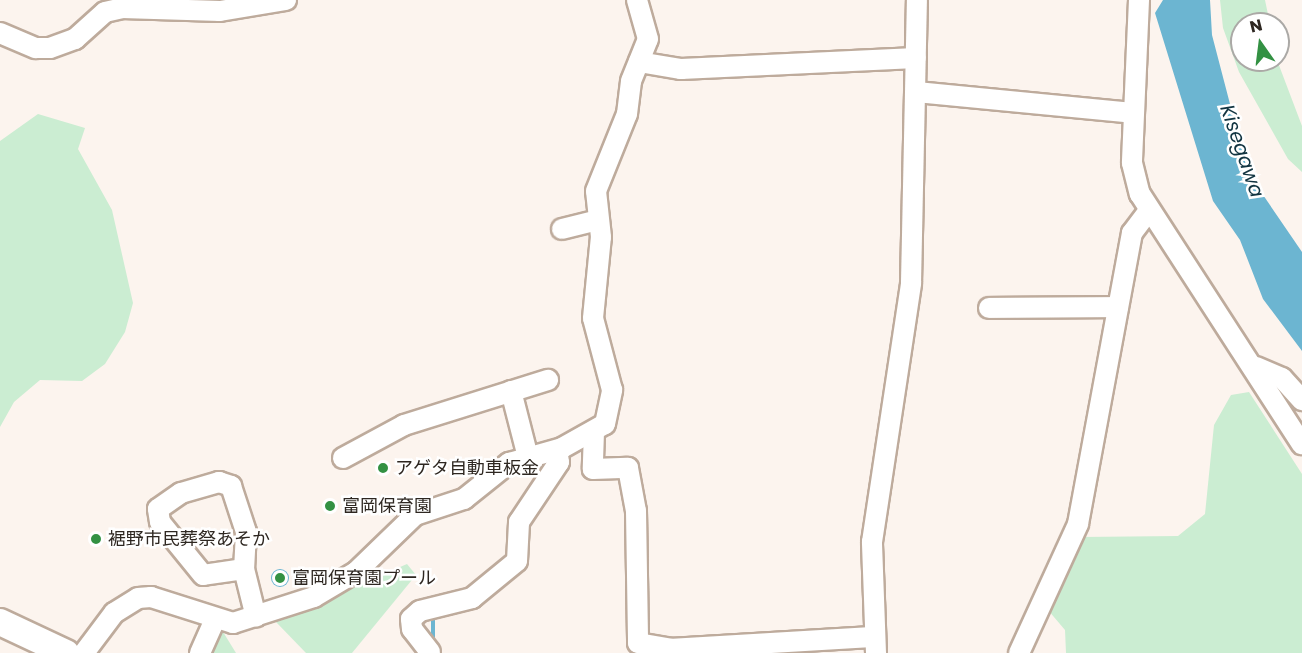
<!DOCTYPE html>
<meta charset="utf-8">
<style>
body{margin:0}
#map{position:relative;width:1302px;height:653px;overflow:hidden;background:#fcf4ee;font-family:Poppins,"Noto Sans JP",sans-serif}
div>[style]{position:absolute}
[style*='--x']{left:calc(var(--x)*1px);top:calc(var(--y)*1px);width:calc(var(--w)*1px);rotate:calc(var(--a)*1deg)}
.green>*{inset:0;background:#cbedd2}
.water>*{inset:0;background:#6cb5d1}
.round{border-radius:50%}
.stream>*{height:4px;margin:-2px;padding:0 2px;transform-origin:2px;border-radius:2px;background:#6cb5d1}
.roads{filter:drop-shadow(2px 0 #beab9c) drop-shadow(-2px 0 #beab9c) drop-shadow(0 2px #beab9c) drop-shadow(0 -2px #beab9c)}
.minor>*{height:20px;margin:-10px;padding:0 10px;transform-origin:10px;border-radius:10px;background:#fff}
.major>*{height:26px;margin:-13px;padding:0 13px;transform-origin:13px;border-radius:13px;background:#fff}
.dots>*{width:16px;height:16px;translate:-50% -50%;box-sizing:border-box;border:3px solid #fff;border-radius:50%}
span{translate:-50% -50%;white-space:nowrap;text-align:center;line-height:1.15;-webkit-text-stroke:5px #fff;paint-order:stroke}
.poi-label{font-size:18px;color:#2e2721}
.left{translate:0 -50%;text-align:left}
.water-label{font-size:20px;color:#113441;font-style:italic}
.north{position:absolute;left:1230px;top:12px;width:60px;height:60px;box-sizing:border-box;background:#fff;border:2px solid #aba9a6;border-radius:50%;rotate:346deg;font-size:16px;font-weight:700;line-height:24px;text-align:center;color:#2e2721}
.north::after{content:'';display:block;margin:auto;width:21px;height:27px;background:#339143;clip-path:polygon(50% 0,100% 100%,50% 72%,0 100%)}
</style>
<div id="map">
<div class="green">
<i style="clip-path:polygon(1220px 0,1265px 0,1270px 24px,1242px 24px,1242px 60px,1277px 60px,1302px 126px,1302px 172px,1288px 159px,1239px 72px,1223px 28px)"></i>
<i style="clip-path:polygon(38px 114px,85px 128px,78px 149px,112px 210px,133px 303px,125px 332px,105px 364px,82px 381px,40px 380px,14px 402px,0 427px,0 141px)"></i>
<i style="clip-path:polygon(1249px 392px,1302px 474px,1302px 653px,1066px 653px,1065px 630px,1048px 610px,1081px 537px,1178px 536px,1205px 514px,1214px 425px,1231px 395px)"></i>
<i style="clip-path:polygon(407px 564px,416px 575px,352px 653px,306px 653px,275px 621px)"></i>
<i style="clip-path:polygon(220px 627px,236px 653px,208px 653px)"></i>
</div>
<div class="water">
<i style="clip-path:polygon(1163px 0,1210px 0,1212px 35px,1248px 173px,1302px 252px,1302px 351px,1263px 299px,1240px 240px,1213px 201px,1155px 13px)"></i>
<i class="round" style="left:271px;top:569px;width:18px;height:18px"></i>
</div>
<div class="stream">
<i style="--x:433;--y:643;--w:27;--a:-90"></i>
</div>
<div class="roads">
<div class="minor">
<i style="--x:1139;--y:0;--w:163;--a:92.5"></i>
<i style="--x:1132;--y:163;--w:32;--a:76"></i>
<i style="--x:1140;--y:194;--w:298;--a:57.1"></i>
<i style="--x:0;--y:33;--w:39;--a:23"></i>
<i style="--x:36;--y:48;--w:14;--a:0"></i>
<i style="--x:50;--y:48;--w:27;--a:-20"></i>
<i style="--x:75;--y:39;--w:40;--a:-42"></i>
<i style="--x:105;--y:12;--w:17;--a:-13"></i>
<i style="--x:122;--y:8;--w:98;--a:1.8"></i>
<i style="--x:220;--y:11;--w:67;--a:-9.5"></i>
<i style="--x:639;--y:62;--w:43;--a:9.5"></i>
<i style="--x:681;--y:69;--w:235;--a:-2.7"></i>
<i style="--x:916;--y:92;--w:218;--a:5.5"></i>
<i style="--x:562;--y:229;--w:36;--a:-14"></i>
<i style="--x:989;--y:308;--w:129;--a:-0.4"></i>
<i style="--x:1256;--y:367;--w:28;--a:23"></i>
<i style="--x:1282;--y:378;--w:30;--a:48"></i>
<i style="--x:511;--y:391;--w:68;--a:75.6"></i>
<i style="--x:594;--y:432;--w:37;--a:92"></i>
<i style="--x:593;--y:469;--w:35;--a:-2"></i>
<i style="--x:628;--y:468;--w:44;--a:79.5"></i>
<i style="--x:636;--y:511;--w:132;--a:89.1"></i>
<i style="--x:638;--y:643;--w:34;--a:10"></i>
<i style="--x:671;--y:649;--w:204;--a:-3.4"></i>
<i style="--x:343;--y:458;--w:69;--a:-28.4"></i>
<i style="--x:404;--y:425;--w:151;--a:-17.4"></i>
<i style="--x:244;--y:569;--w:41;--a:171.7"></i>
<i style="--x:203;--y:575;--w:68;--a:-129.1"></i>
<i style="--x:160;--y:522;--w:13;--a:-99"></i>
<i style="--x:158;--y:509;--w:28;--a:-35"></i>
<i style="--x:181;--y:493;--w:40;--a:-16"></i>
<i style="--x:219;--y:482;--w:13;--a:18"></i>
<i style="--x:231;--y:486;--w:48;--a:71.9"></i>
<i style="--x:246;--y:532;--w:37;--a:93"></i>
<i style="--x:244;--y:569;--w:49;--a:76"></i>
<i style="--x:430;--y:652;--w:29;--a:-128"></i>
<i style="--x:412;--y:629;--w:10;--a:-96"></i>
<i style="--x:411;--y:619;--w:12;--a:-42"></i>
<i style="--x:420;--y:611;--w:54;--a:-14"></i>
<i style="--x:472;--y:598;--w:58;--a:-39.4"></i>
<i style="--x:517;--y:561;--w:39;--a:-87"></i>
<i style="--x:519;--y:522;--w:72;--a:-56.3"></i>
<i style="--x:559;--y:462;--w:12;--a:-99"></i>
<i style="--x:84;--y:653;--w:50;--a:-53.1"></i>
<i style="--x:114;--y:613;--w:28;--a:-32"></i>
<i style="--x:138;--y:598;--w:13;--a:-4"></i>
<i style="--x:151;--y:597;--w:86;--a:17.6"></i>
<i style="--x:233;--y:623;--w:85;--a:-17.8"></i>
<i style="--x:314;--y:597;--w:49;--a:-30.8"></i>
<i style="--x:356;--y:572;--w:82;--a:-44"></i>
<i style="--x:415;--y:515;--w:52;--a:-18.1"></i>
<i style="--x:464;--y:499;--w:58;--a:-38.7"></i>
<i style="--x:509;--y:463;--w:55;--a:-15.8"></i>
<i style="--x:562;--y:448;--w:49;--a:-29.2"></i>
<i style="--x:605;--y:424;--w:35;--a:-78"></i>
<i style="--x:612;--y:390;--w:74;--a:-104.8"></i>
<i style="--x:593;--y:318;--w:81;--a:-84.4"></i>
<i style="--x:601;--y:237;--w:46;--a:-96.2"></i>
<i style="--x:596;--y:191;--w:83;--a:-68.1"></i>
<i style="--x:627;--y:114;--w:33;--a:-83"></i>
<i style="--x:631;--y:81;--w:45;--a:-68"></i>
<i style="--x:648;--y:39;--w:41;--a:-105.8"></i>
<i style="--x:200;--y:653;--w:36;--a:-66"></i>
<i style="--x:876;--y:653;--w:111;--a:-92.1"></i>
<i style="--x:872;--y:542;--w:262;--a:-81.4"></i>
<i style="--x:911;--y:283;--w:283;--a:-88.8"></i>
<i style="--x:1019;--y:653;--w:142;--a:-65.4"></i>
<i style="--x:1078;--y:524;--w:296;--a:-79.5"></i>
<i style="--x:1132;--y:233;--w:26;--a:-53"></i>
</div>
<div class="major">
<i style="--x:0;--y:622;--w:73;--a:25.2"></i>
</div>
</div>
<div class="dots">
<i style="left:383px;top:468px;background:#339143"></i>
<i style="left:330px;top:506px;background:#339143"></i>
<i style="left:96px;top:539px;background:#339143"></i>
<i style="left:280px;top:578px;background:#339143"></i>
</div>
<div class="poi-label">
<span class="left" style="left:395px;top:468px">アゲタ自動車板金</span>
<span class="left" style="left:342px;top:506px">富岡保育園</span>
<span class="left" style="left:108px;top:539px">裾野市民葬祭あそか</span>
<span class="left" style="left:292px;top:578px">富岡保育園プール</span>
</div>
<div class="water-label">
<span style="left:1242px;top:151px;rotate:71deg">Kisegawa</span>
</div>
<div class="north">N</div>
</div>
